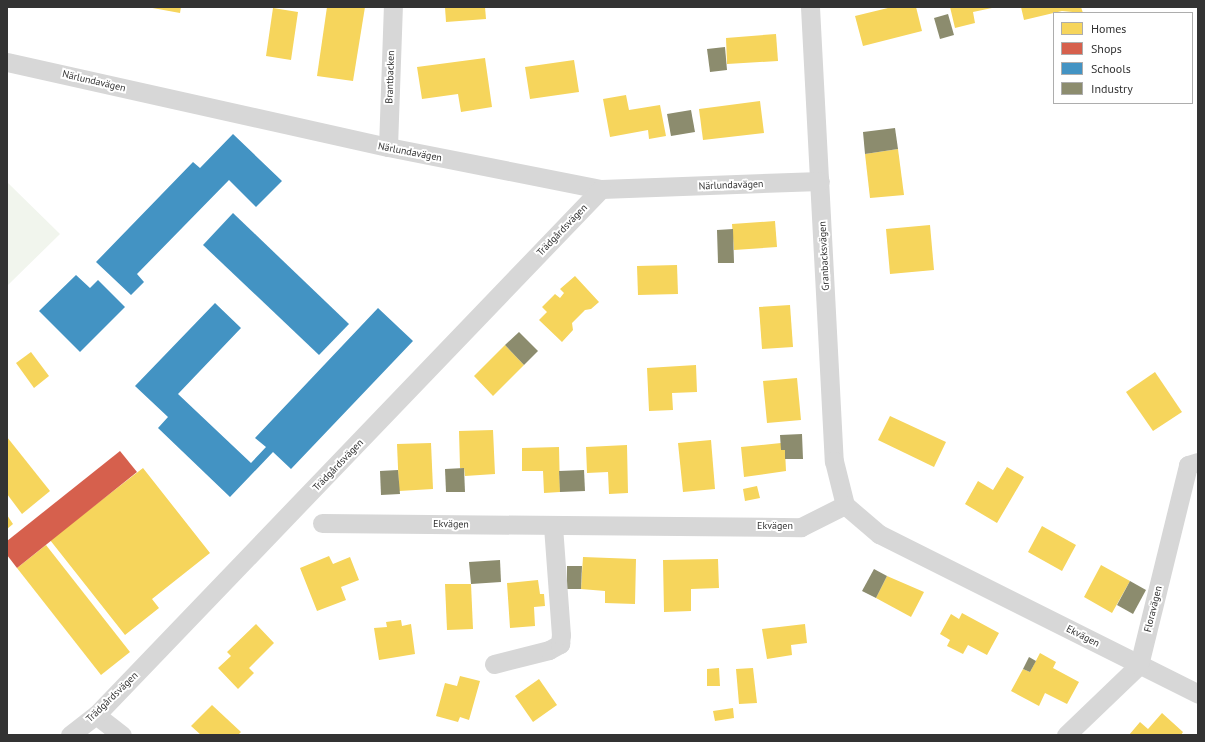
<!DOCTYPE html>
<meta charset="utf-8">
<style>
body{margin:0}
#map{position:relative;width:1205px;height:742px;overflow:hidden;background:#fff;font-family:"PT Sans",sans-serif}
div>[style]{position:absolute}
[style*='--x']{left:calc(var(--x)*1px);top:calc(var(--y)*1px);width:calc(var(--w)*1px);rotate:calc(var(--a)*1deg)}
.green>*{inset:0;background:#f1f5ed}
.homes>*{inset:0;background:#f6d55c}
.shops>*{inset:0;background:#d6604d}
.schools>*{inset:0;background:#4393c3}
.industry>*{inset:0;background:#8c8c6e}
.minor>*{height:19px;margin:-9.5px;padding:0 9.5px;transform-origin:9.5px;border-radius:9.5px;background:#d7d7d7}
span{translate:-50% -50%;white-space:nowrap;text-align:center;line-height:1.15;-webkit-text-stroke:4px #fff;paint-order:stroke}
.street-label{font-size:10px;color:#333}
.frame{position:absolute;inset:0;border:8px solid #333;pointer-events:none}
.legend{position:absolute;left:1053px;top:12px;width:140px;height:92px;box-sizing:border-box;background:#fff;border:1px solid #adadad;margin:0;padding:5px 7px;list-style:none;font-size:12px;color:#333}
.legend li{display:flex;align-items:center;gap:8px;height:20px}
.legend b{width:20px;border:1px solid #adadad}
</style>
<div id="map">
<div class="green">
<i style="clip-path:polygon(7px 182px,60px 234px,7px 286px)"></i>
</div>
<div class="homes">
<i style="clip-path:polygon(147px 7px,181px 7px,180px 13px)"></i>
<i style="clip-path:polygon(327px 7px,365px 7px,353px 81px,317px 76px)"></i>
<i style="clip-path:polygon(445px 7px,485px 7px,486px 19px,446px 22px)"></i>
<i style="clip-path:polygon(892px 7px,916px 7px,922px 31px,863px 46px,855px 16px)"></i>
<i style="clip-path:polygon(950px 7px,992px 7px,992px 8px,973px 12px,975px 23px,955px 28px)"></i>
<i style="clip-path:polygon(1021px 7px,1081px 7px,1083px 13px,1062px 11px,1024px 20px)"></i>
<i style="clip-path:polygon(273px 8px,298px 12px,291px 60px,266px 56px)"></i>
<i style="clip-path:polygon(776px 34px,778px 61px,727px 64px,726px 38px)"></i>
<i style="clip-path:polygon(485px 58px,492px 107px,461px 112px,458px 94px,422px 99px,417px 67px)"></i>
<i style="clip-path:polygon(574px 60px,579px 92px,530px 99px,525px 67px)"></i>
<i style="clip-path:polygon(626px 95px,629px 110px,660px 105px,666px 136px,649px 139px,648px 130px,610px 137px,603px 99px)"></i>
<i style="clip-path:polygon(760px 101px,764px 133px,703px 140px,699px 109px)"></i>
<i style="clip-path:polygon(898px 149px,904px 195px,870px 198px,865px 154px)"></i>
<i style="clip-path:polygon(775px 221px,777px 247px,734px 250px,732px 224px)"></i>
<i style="clip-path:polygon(930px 225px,934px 270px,890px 274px,886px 229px)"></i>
<i style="clip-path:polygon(677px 265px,678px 294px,638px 295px,637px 266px)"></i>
<i style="clip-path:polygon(575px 276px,599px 302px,591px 309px,585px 310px,572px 323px,573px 330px,562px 342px,539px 320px,547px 312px,542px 307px,555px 294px,560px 298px,564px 293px,560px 289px)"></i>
<i style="clip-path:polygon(790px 305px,793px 347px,762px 349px,759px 307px)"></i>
<i style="clip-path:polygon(505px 345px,524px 365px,493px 396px,474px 376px)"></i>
<i style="clip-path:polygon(31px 352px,49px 376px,34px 388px,16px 363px)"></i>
<i style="clip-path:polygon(696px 365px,697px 392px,672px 393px,673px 410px,649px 411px,647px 368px)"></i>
<i style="clip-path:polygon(1155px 372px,1182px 412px,1153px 431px,1126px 392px)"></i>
<i style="clip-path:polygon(797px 378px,801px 420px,767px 423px,763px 381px)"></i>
<i style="clip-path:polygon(890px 416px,946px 442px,934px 467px,878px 440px)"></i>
<i style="clip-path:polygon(493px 430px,495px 474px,465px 476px,464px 468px,460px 468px,459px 431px)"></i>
<i style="clip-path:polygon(7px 437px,50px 491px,22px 514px,7px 494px)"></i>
<i style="clip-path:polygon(711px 440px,715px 489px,683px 492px,678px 443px)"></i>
<i style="clip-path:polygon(431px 443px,433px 489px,399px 491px,397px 444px)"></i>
<i style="clip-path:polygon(781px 443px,781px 450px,785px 450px,786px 471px,744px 477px,741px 447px)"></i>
<i style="clip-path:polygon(627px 445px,628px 493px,609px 494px,608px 472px,587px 473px,586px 447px)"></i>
<i style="clip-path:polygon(559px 447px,560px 492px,544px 493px,543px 471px,522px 471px,522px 448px)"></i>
<i style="clip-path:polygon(1007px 467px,1024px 477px,997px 523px,965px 504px,978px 481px,993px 490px)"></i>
<i style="clip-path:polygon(143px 468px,210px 553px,152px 599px,159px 608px,125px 635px,50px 540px)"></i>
<i style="clip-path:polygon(757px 486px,760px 498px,745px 501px,743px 489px)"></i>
<i style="clip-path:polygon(7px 515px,13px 524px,7px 529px)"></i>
<i style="clip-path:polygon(1042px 526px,1076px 545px,1062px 571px,1028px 552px)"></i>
<i style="clip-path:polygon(46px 545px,130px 652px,101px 675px,17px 568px)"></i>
<i style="clip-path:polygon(329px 556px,333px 564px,350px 557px,359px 580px,341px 587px,346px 600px,317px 611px,300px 568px)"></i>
<i style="clip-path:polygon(583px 557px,636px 559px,635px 604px,605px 603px,605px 591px,581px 589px)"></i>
<i style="clip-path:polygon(718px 559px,719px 588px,691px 589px,691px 611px,664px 612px,663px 560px)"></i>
<i style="clip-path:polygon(1101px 565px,1130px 581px,1112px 613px,1084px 597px)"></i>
<i style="clip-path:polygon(887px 576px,924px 592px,911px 617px,876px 598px)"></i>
<i style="clip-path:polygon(538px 580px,540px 594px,544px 594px,545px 606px,534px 607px,535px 626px,510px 628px,507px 583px)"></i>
<i style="clip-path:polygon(445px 584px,471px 584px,473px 629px,447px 630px)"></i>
<i style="clip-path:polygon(962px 613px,999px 633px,987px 655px,968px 645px,963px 654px,947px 646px,950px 640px,940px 634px,951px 614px,959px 619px)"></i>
<i style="clip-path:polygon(401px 620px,402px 626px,411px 624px,415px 654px,379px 660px,374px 628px,387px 627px,386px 622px)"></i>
<i style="clip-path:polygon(256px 624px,274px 643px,249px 668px,254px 673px,238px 689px,218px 668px,231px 656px,227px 652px)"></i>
<i style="clip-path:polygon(805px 624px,807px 643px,791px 645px,792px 655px,767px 659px,762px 629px)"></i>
<i style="clip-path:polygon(1040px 653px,1056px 662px,1053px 668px,1079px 682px,1067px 704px,1045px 693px,1039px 706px,1011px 691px,1023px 669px,1030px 672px)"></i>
<i style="clip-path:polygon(719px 668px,720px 686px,707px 686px,707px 669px)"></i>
<i style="clip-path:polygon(753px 668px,757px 703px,739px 704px,736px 669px)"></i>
<i style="clip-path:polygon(460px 676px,480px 681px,469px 720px,460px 717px,458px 722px,436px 716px,445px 683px,457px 686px)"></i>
<i style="clip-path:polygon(539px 679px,557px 705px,533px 722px,515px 696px)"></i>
<i style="clip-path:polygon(212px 705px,241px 732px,238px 735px,201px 735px,191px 726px)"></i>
<i style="clip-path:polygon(733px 708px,734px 718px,715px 721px,713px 711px)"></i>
<i style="clip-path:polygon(1162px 713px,1183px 732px,1181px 735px,1129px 735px,1140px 722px,1148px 729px)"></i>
</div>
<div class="shops">
<i style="clip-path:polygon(120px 451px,137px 472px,17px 568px,7px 555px,7px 541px)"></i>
</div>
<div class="schools">
<i style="clip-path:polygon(233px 134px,282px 181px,256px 207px,229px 180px,137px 274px,144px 282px,131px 295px,96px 262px,193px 162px,200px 168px)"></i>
<i style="clip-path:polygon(233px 213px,349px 324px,319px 355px,203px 245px)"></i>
<i style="clip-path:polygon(76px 275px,90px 288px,98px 280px,125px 307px,80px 352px,39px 311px)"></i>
<i style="clip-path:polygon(215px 303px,241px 328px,178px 394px,251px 463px,266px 447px,255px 438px,378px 308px,413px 341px,291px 469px,273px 452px,230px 497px,158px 428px,168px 417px,135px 386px)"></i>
</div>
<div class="industry">
<i style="clip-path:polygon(948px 14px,954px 35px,940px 39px,934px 18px)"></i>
<i style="clip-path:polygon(725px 47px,727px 70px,710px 72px,707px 49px)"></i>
<i style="clip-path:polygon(691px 110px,695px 132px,671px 136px,667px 114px)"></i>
<i style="clip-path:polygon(895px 128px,898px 149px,865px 154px,863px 132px)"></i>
<i style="clip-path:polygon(733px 229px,734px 263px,718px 263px,717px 230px)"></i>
<i style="clip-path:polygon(519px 332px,538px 351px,524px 365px,505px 345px)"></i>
<i style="clip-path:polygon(802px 434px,803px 459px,785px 459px,785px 450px,781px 450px,780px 435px)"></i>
<i style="clip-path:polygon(464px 468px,465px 492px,446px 492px,445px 469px)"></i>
<i style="clip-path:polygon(398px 470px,400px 494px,381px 495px,380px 471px)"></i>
<i style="clip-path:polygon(584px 470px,585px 491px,560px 492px,559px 471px)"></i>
<i style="clip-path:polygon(500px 560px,501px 582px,471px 584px,469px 562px)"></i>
<i style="clip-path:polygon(567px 566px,582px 566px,581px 589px,567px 589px)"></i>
<i style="clip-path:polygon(874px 569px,887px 576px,876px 598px,862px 591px)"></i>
<i style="clip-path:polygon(1130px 581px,1146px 590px,1133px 614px,1117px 605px)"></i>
<i style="clip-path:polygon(1029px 657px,1036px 661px,1030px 672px,1023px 669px)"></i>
</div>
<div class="minor">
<i style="--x:810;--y:7;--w:455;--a:87"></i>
<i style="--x:834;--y:461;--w:45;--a:76"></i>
<i style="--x:7;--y:62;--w:390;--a:12.6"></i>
<i style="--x:388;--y:147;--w:217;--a:11.2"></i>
<i style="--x:601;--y:189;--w:219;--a:-2.1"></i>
<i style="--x:388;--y:147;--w:140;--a:-88"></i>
<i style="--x:845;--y:505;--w:45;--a:40.5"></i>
<i style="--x:879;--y:534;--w:357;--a:26.6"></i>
<i style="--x:322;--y:523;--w:479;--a:0.5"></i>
<i style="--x:801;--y:527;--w:49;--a:-26.6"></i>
<i style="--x:494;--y:664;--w:57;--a:-14.3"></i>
<i style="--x:549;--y:650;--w:13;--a:-29"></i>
<i style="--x:560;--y:644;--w:9;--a:-84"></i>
<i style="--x:561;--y:635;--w:110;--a:-94.2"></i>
<i style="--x:96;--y:715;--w:33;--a:38"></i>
<i style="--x:70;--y:735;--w:33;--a:-38"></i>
<i style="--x:96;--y:715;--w:729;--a:-46.17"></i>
<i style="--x:1066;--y:735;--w:101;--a:-43.8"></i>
<i style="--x:1139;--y:665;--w:206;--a:-76.2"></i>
<i style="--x:1188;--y:465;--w:10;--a:-17"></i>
</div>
<div class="street-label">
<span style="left:390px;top:77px;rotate:-88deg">Brantbacken</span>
<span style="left:94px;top:81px;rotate:13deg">Närlundavägen</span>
<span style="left:410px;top:152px;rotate:11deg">Närlundavägen</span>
<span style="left:731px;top:185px;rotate:-2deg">Närlundavägen</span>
<span style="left:562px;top:230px;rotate:-46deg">Trädgårdsvägen</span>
<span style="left:824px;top:256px;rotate:-93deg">Granbacksvägen</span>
<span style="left:338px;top:465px;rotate:-46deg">Trädgårdsvägen</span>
<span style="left:451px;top:524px;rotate:1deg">Ekvägen</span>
<span style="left:775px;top:526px">Ekvägen</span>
<span style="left:1153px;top:609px;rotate:-76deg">Floravägen</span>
<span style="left:1083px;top:636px;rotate:27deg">Ekvägen</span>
<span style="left:112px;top:697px;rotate:-44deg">Trädgårdsvägen</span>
</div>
<div class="frame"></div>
<ul class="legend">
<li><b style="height:11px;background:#f6d55c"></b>Homes</li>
<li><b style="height:11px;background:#d6604d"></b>Shops</li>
<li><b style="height:11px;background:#4393c3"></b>Schools</li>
<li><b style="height:11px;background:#8c8c6e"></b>Industry</li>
</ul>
</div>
